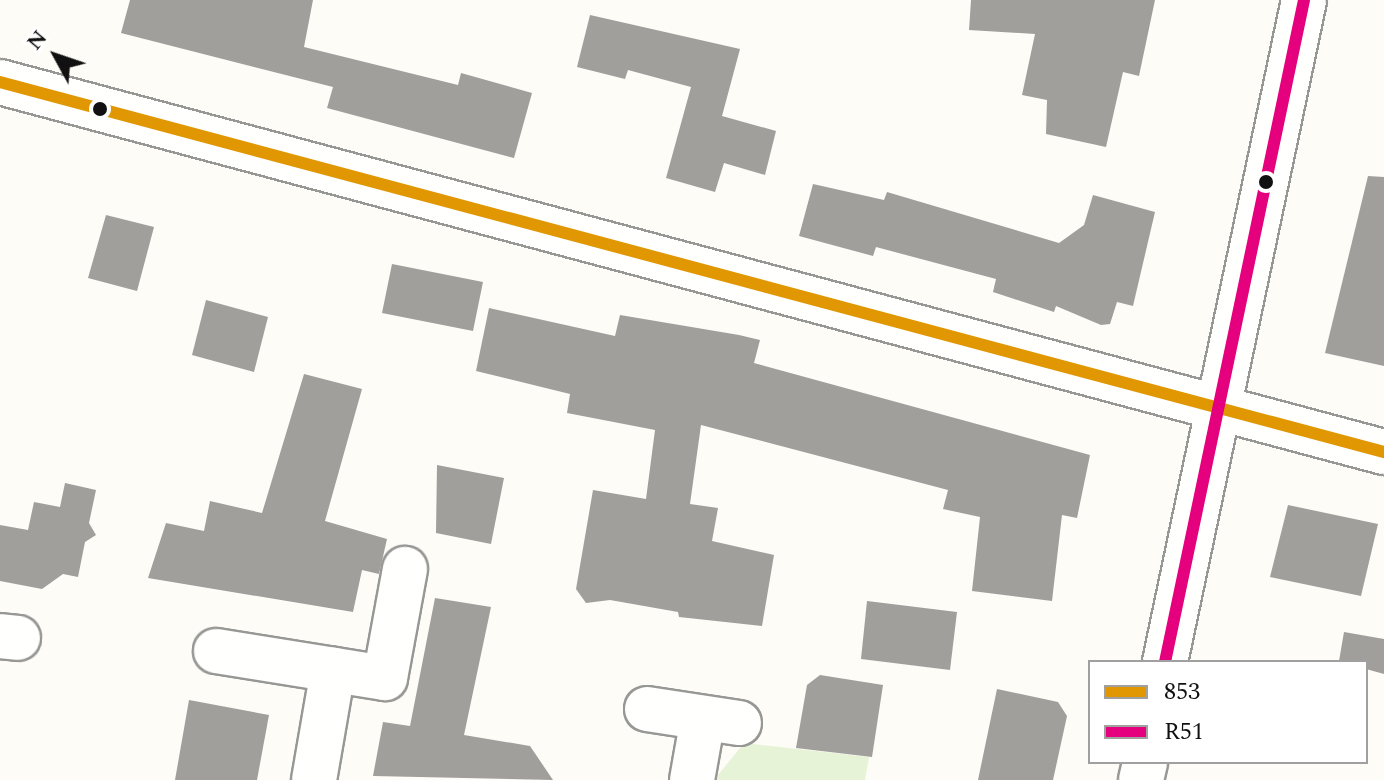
<!DOCTYPE html>
<style>
body{margin:0}
#map{position:relative;width:1384px;height:780px;overflow:hidden;background:#fdfcf7;font-family:Spectral,serif}
div>[style]{position:absolute}
[style*='--x']{left:calc(var(--x)*1px);top:calc(var(--y)*1px);width:calc(var(--w)*1px);rotate:calc(var(--a)*1deg)}
.green>*{inset:0;background:#e7f3d7}
.building>*{inset:0;background:#a19f9c}
.roads{filter:drop-shadow(2px 0 #979795) drop-shadow(-2px 0 #979795) drop-shadow(0 2px #979795) drop-shadow(0 -2px #979795)}
.minor>*{height:44px;margin:-22px;padding:0 22px;transform-origin:22px;border-radius:22px;background:#fffffe}
.bus-1>*{height:12px;margin:-6px;padding:0 6px;transform-origin:6px;border-radius:6px;background:#e09702}
.bus-2>*{height:12px;margin:-6px;padding:0 6px;transform-origin:6px;border-radius:6px;background:#e5007d}
.dots>*{width:22px;height:22px;translate:-50% -50%;box-sizing:border-box;border:4px solid #fff;border-radius:50%}
span{translate:-50% -50%;white-space:nowrap;text-align:center;line-height:1.15;-webkit-text-stroke:8px #fff;paint-order:stroke}
.legend{position:absolute;left:1088px;top:660px;width:280px;height:104px;box-sizing:border-box;background:#fff;border:2px solid #a0a0a0;margin:0;padding:10px 14px;list-style:none;font-size:24px;color:#111}
.legend li{display:flex;align-items:center;gap:16px;height:40px}
.legend b{width:40px;border:2px solid #a0a0a0}
.north{position:absolute;left:16px;top:16px;width:80px;height:80px;-webkit-text-stroke:6px #fff;paint-order:stroke;rotate:310deg;font-size:22px;font-weight:700;line-height:32px;text-align:center;color:#111}
.north::after{content:'';display:block;margin:auto;width:28px;height:36px;background:#111;clip-path:polygon(50% 0,100% 100%,50% 72%,0 100%)}
</style>
<div id="map">
<div class="green">
<i style="clip-path:polygon(744px 743px,869px 757px,865px 780px,714px 780px)"></i>
</div>
<div class="building">
<i style="clip-path:polygon(130px 0,313px 0,304px 47px,458px 85px,461px 73px,532px 93px,514px 158px,327px 108px,333px 87px,121px 33px)"></i>
<i style="clip-path:polygon(971px 0,1155px 0,1139px 76px,1123px 72px,1106px 147px,1046px 134px,1047px 100px,1022px 95px,1035px 34px,969px 30px)"></i>
<i style="clip-path:polygon(590px 15px,740px 49px,722px 116px,776px 131px,765px 175px,724px 163px,715px 192px,666px 178px,691px 87px,628px 70px,625px 79px,577px 67px)"></i>
<i style="clip-path:polygon(1368px 176px,1384px 177px,1384px 366px,1325px 353px)"></i>
<i style="clip-path:polygon(813px 184px,884px 200px,887px 192px,1059px 243px,1084px 225px,1093px 195px,1155px 212px,1133px 306px,1117px 302px,1110px 324px,1101px 325px,1056px 306px,1054px 312px,993px 292px,996px 279px,876px 247px,873px 256px,799px 236px)"></i>
<i style="clip-path:polygon(106px 215px,154px 227px,137px 291px,88px 278px)"></i>
<i style="clip-path:polygon(392px 264px,483px 282px,473px 331px,382px 313px)"></i>
<i style="clip-path:polygon(206px 300px,268px 317px,254px 372px,192px 355px)"></i>
<i style="clip-path:polygon(489px 308px,615px 336px,620px 315px,739px 335px,760px 340px,754px 363px,1090px 455px,1077px 518px,1062px 515px,1052px 601px,972px 591px,980px 517px,943px 509px,948px 490px,701px 425px,690px 504px,718px 508px,712px 541px,774px 555px,762px 626px,679px 617px,678px 612px,610px 600px,586px 603px,576px 589px,593px 490px,646px 499px,655px 430px,567px 413px,570px 394px,476px 371px)"></i>
<i style="clip-path:polygon(304px 374px,362px 389px,325px 521px,387px 539px,379px 574px,362px 570px,353px 612px,148px 578px,166px 523px,204px 531px,210px 501px,262px 513px)"></i>
<i style="clip-path:polygon(437px 465px,504px 478px,491px 544px,436px 533px)"></i>
<i style="clip-path:polygon(65px 483px,96px 490px,89px 523px,96px 535px,85px 542px,78px 577px,63px 574px,42px 589px,0 581px,0 525px,28px 530px,34px 502px,60px 507px)"></i>
<i style="clip-path:polygon(1288px 505px,1378px 524px,1361px 596px,1270px 577px)"></i>
<i style="clip-path:polygon(435px 598px,491px 607px,464px 735px,530px 746px,553px 780px,373px 776px,383px 722px,410px 726px)"></i>
<i style="clip-path:polygon(867px 601px,957px 612px,950px 670px,861px 659px)"></i>
<i style="clip-path:polygon(1344px 632px,1384px 639px,1384px 674px,1366px 669px,1366px 662px,1339px 661px)"></i>
<i style="clip-path:polygon(820px 675px,883px 685px,872px 757px,796px 748px,807px 685px)"></i>
<i style="clip-path:polygon(997px 689px,1058px 702px,1067px 716px,1053px 780px,978px 780px)"></i>
<i style="clip-path:polygon(189px 700px,269px 715px,257px 780px,175px 780px)"></i>
</div>
<div class="roads">
<div class="minor">
<i style="--x:0;--y:82;--w:1433;--a:14.97"></i>
<i style="--x:0;--y:636;--w:18;--a:6"></i>
<i style="--x:216;--y:651;--w:171;--a:9.1"></i>
<i style="--x:385;--y:678;--w:111;--a:-79.6"></i>
<i style="--x:1165;--y:662;--w:676;--a:-78.14"></i>
<i style="--x:647;--y:709;--w:93;--a:8.7"></i>
<i style="--x:314;--y:780;--w:112;--a:-80.2"></i>
<i style="--x:692;--y:780;--w:63;--a:-79.9"></i>
<i style="--x:1141;--y:780;--w:18;--a:-77"></i>
</div>
</div>
<div class="bus-1">
<i style="--x:0;--y:82;--w:1433;--a:14.97"></i>
</div>
<div class="bus-2">
<i style="--x:1165;--y:662;--w:676;--a:-78.14"></i>
</div>
<div class="dots">
<i style="left:100px;top:109px;background:#111"></i>
<i style="left:1266px;top:182px;background:#111"></i>
</div>
<ul class="legend">
<li><b style="height:10px;background:#e09702"></b>853</li>
<li><b style="height:10px;background:#e5007d"></b>R51</li>
</ul>
<div class="north">N</div>
</div>
